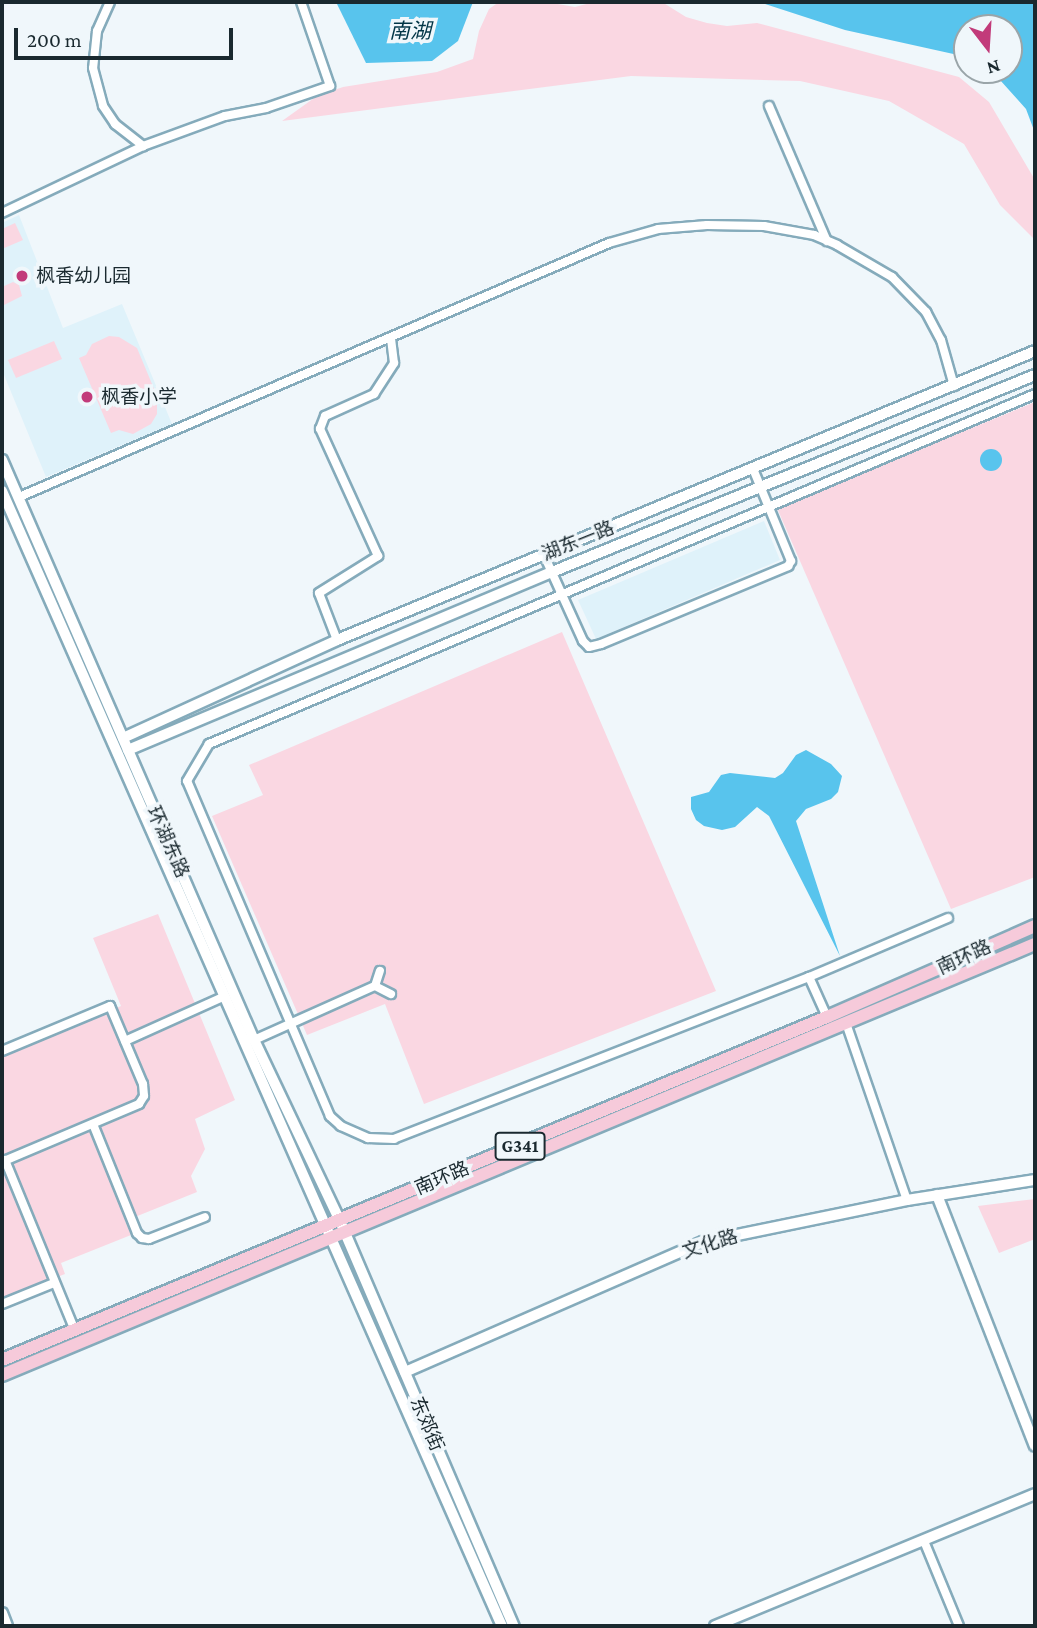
<!DOCTYPE html>
<meta charset="utf-8">
<style>
body{margin:0}
#map{position:relative;width:1037px;height:1628px;overflow:hidden;background:#f0f7fb;font-family:"Crimson Pro","Noto Sans SC",serif}
div>[style]{position:absolute}
[style*='--x']{left:calc(var(--x)*1px);top:calc(var(--y)*1px);width:calc(var(--w)*1px);rotate:calc(var(--a)*1deg)}
.built>*{inset:0;background:#dff2fa}
.green>*{inset:0;background:#fad7e2}
.water>*{inset:0;background:#58c4ed}
.round{border-radius:50%}
.roads{filter:drop-shadow(2px 0 #85abbb) drop-shadow(-2px 0 #85abbb) drop-shadow(0 2px #85abbb) drop-shadow(0 -2px #85abbb)}
.minor>*{height:8px;margin:-4px;padding:0 4px;transform-origin:4px;border-radius:4px;background:#fff}
.tertiary>*{height:10px;margin:-5px;padding:0 5px;transform-origin:5px;border-radius:5px;background:#fff}
.secondary>*{height:10px;margin:-5px;padding:0 5px;transform-origin:5px;border-radius:5px;background:#fff}
.trunk>*{height:12px;margin:-6px;padding:0 6px;transform-origin:6px;border-radius:6px;background:#f6cada}
.dots>*{width:19px;height:19px;translate:-50% -50%;box-sizing:border-box;border:4px solid #f0f7fb;border-radius:50%}
span{translate:-50% -50%;white-space:nowrap;text-align:center;line-height:1.15;-webkit-text-stroke:7px #f0f7fb;paint-order:stroke}
.shield-label span{padding:2px 5px;background:#f0f7fb;border:2px solid;border-radius:5px;-webkit-text-stroke-width:0}
.shield-label{font-size:18px;color:#1a292f;font-weight:700}
.poi-label{font-size:19px;color:#1a292f}
.left{translate:0 -50%;text-align:left}
.street-label{font-size:19px;color:#1a292f}
.water-label{font-size:21px;color:#013546;font-style:italic}
.frame{position:absolute;inset:0;border:4px solid #1a292f;pointer-events:none}
.north{position:absolute;left:953px;top:14px;width:70px;height:70px;box-sizing:border-box;background:#f0f7fb;border:2px solid #9aa5a9;border-radius:50%;rotate:163deg;font-size:19px;font-weight:700;line-height:28px;text-align:center;color:#1a292f}
.north::after{content:'';display:block;margin:auto;width:24px;height:32px;background:#c23b7a;clip-path:polygon(50% 0,100% 100%,50% 72%,0 100%)}
.scale{position:absolute;left:14px;top:28px;width:219px;height:32px;box-sizing:border-box;border:4px solid #1a292f;border-top:0;padding-left:9px;font-size:21px;line-height:24px;white-space:nowrap;color:#1a292f;-webkit-text-stroke:5px #f0f7fb;paint-order:stroke}
</style>
<div id="map">
<div class="built">
<i style="clip-path:polygon(19px 215px,63px 328px,122px 304px,172px 424px,46px 477px,2px 370px,2px 223px)"></i>
<i style="clip-path:polygon(764px 521px,780px 560px,596px 639px,578px 600px)"></i>
</div>
<div class="green">
<i style="clip-path:polygon(499px 2px,546px 2px,575px 7px,594px 2px,662px 2px,686px 17px,707px 23px,727px 26px,757px 23px,959px 77px,989px 102px,1035px 180px,1035px 240px,1000px 205px,964px 144px,889px 101px,800px 81px,631px 76px,282px 121px,317px 96px,343px 87px,437px 72px,473px 59px,479px 31px,489px 9px)"></i>
<i style="clip-path:polygon(15px 223px,23px 240px,2px 249px,2px 229px)"></i>
<i style="clip-path:polygon(13px 282px,19px 285px,22px 296px,2px 306px,2px 287px)"></i>
<i style="clip-path:polygon(109px 336px,119px 337px,137px 348px,157px 396px,157px 414px,151px 424px,133px 434px,119px 430px,111px 433px,79px 358px,86px 355px,92px 344px)"></i>
<i style="clip-path:polygon(54px 341px,62px 359px,16px 378px,8px 360px)"></i>
<i style="clip-path:polygon(1035px 402px,1035px 877px,951px 909px,777px 508px)"></i>
<i style="clip-path:polygon(562px 632px,716px 991px,424px 1104px,385px 1004px,307px 1035px,212px 816px,263px 795px,249px 765px)"></i>
<i style="clip-path:polygon(158px 914px,235px 1100px,195px 1119px,205px 1149px,191px 1176px,197px 1192px,125px 1221px,131px 1235px,61px 1263px,65px 1274px,2px 1298px,2px 1057px,121px 1006px,93px 938px)"></i>
<i style="clip-path:polygon(1035px 1199px,1035px 1239px,999px 1253px,978px 1206px)"></i>
</div>
<div class="water">
<i style="clip-path:polygon(336px 2px,473px 2px,458px 41px,432px 61px,366px 63px)"></i>
<i style="clip-path:polygon(759px 2px,1035px 2px,1035px 133px,1026px 109px,991px 70px,1009px 70px,1009px 28px,967px 28px,967px 57px,845px 30px)"></i>
<i class="round" style="left:980px;top:449px;width:22px;height:22px"></i>
<i style="clip-path:polygon(806px 750px,831px 764px,842px 776px,838px 792px,831px 799px,806px 809px,796px 821px,840px 956px,769px 816px,757px 807px,735px 827px,722px 830px,704px 826px,696px 820px,691px 809px,691px 797px,709px 792px,721px 775px,730px 773px,775px 778px,783px 773px,796px 755px)"></i>
</div>
<div class="roads">
<div class="minor">
<i style="--x:110;--y:2;--w:32;--a:114"></i>
<i style="--x:97;--y:31;--w:37;--a:96"></i>
<i style="--x:93;--y:68;--w:39;--a:75"></i>
<i style="--x:103;--y:106;--w:22;--a:56"></i>
<i style="--x:115;--y:124;--w:36;--a:38"></i>
<i style="--x:769;--y:106;--w:147;--a:66.8"></i>
<i style="--x:2;--y:213;--w:156;--a:-25.4"></i>
<i style="--x:143;--y:146;--w:87;--a:-20.1"></i>
<i style="--x:225;--y:116;--w:42;--a:-11"></i>
<i style="--x:266;--y:108;--w:68;--a:-19"></i>
<i style="--x:330;--y:86;--w:89;--a:-109"></i>
<i style="--x:19;--y:497;--w:642;--a:-23.29"></i>
<i style="--x:609;--y:243;--w:51;--a:-15.9"></i>
<i style="--x:658;--y:229;--w:49;--a:-4.7"></i>
<i style="--x:707;--y:225;--w:57;--a:1"></i>
<i style="--x:764;--y:226;--w:51;--a:10.2"></i>
<i style="--x:814;--y:235;--w:25;--a:23"></i>
<i style="--x:837;--y:245;--w:64;--a:30.2"></i>
<i style="--x:892;--y:277;--w:49;--a:45.8"></i>
<i style="--x:926;--y:312;--w:32;--a:62"></i>
<i style="--x:941;--y:340;--w:48;--a:74.2"></i>
<i style="--x:544;--y:555;--w:94;--a:65.6"></i>
<i style="--x:583;--y:641;--w:8;--a:45"></i>
<i style="--x:589;--y:647;--w:12;--a:-14"></i>
<i style="--x:601;--y:644;--w:203;--a:-22.6"></i>
<i style="--x:788;--y:566;--w:6;--a:-59"></i>
<i style="--x:791;--y:561;--w:100;--a:-112.4"></i>
<i style="--x:337;--y:640;--w:50;--a:-111"></i>
<i style="--x:319;--y:593;--w:70;--a:-32.1"></i>
<i style="--x:378;--y:556;--w:140;--a:-114.5"></i>
<i style="--x:320;--y:429;--w:14;--a:-69"></i>
<i style="--x:325;--y:416;--w:54;--a:-24.2"></i>
<i style="--x:374;--y:394;--w:37;--a:-57"></i>
<i style="--x:394;--y:363;--w:26;--a:-97"></i>
<i style="--x:948;--y:918;--w:151;--a:157"></i>
<i style="--x:809;--y:977;--w:445;--a:158.7"></i>
<i style="--x:394;--y:1139;--w:26;--a:-178"></i>
<i style="--x:368;--y:1138;--w:30;--a:-156"></i>
<i style="--x:341;--y:1126;--w:15;--a:-138"></i>
<i style="--x:330;--y:1116;--w:364;--a:-113.1"></i>
<i style="--x:187;--y:781;--w:43;--a:-59.3"></i>
<i style="--x:209;--y:744;--w:897;--a:-22.96"></i>
<i style="--x:809;--y:977;--w:44;--a:65.8"></i>
<i style="--x:375;--y:986;--w:16;--a:-72"></i>
<i style="--x:846;--y:1023;--w:187;--a:71"></i>
<i style="--x:254;--y:1040;--w:133;--a:-24.1"></i>
<i style="--x:375;--y:986;--w:18;--a:27"></i>
<i style="--x:125;--y:1041;--w:107;--a:-24.2"></i>
<i style="--x:2;--y:1051;--w:117;--a:-22.6"></i>
<i style="--x:110;--y:1006;--w:85;--a:67.1"></i>
<i style="--x:143;--y:1084;--w:12;--a:85"></i>
<i style="--x:144;--y:1096;--w:9;--a:122"></i>
<i style="--x:139;--y:1104;--w:149;--a:157.1"></i>
<i style="--x:93;--y:1124;--w:118;--a:68"></i>
<i style="--x:137;--y:1233;--w:7;--a:45"></i>
<i style="--x:142;--y:1238;--w:7;--a:8"></i>
<i style="--x:149;--y:1239;--w:60;--a:-21.4"></i>
<i style="--x:5;--y:1160;--w:185;--a:67.7"></i>
<i style="--x:2;--y:1304;--w:56;--a:-22"></i>
<i style="--x:924;--y:1541;--w:92;--a:67.6"></i>
</div>
<div class="tertiary">
<i style="--x:937;--y:1195;--w:269;--a:68.7"></i>
<i style="--x:405;--y:1372;--w:325;--a:-23.6"></i>
<i style="--x:703;--y:1242;--w:208;--a:-11.6"></i>
<i style="--x:907;--y:1200;--w:130;--a:-8.9"></i>
<i style="--x:715;--y:1626;--w:346;--a:-22.4"></i>
</div>
<div class="secondary">
<i style="--x:2;--y:460;--w:632;--a:66.52"></i>
<i style="--x:254;--y:1040;--w:200;--a:64.6"></i>
<i style="--x:340;--y:1221;--w:441;--a:66.8"></i>
<i style="--x:2;--y:491;--w:1240;--a:66.23"></i>
<i style="--x:123;--y:738;--w:235;--a:-24.6"></i>
<i style="--x:337;--y:640;--w:755;--a:-22.49"></i>
<i style="--x:128;--y:750;--w:460;--a:-22.8"></i>
<i style="--x:552;--y:572;--w:522;--a:-22.19"></i>
<i style="--x:2;--y:1613;--w:14;--a:69"></i>
</div>
<div class="trunk">
<i style="--x:2;--y:1360;--w:893;--a:-22.58"></i>
<i style="--x:827;--y:1017;--w:227;--a:-23.6"></i>
<i style="--x:2;--y:1375;--w:1119;--a:-22.65"></i>
</div>
</div>
<div class="dots">
<i style="left:22px;top:276px;background:#c23b7a"></i>
<i style="left:87px;top:397px;background:#c23b7a"></i>
</div>
<div class="shield-label">
<span style="left:520px;top:1146px">G341</span>
</div>
<div class="poi-label">
<span class="left" style="left:36px;top:276px">枫香幼儿园</span>
<span class="left" style="left:101px;top:397px">枫香小学</span>
</div>
<div class="street-label">
<span style="left:578px;top:541px;rotate:-22deg">湖东一路</span>
<span style="left:168px;top:842px;rotate:66deg">环湖东路</span>
<span style="left:964px;top:957px;rotate:-24deg">南环路</span>
<span style="left:442px;top:1178px;rotate:-23deg">南环路</span>
<span style="left:710px;top:1244px;rotate:-17deg">文化路</span>
<span style="left:427px;top:1424px;rotate:67deg">东郊街</span>
</div>
<div class="water-label">
<span style="left:410px;top:31px">南湖</span>
</div>
<div class="frame"></div>
<div class="north">N</div>
<div class="scale">200 m</div>
</div>
